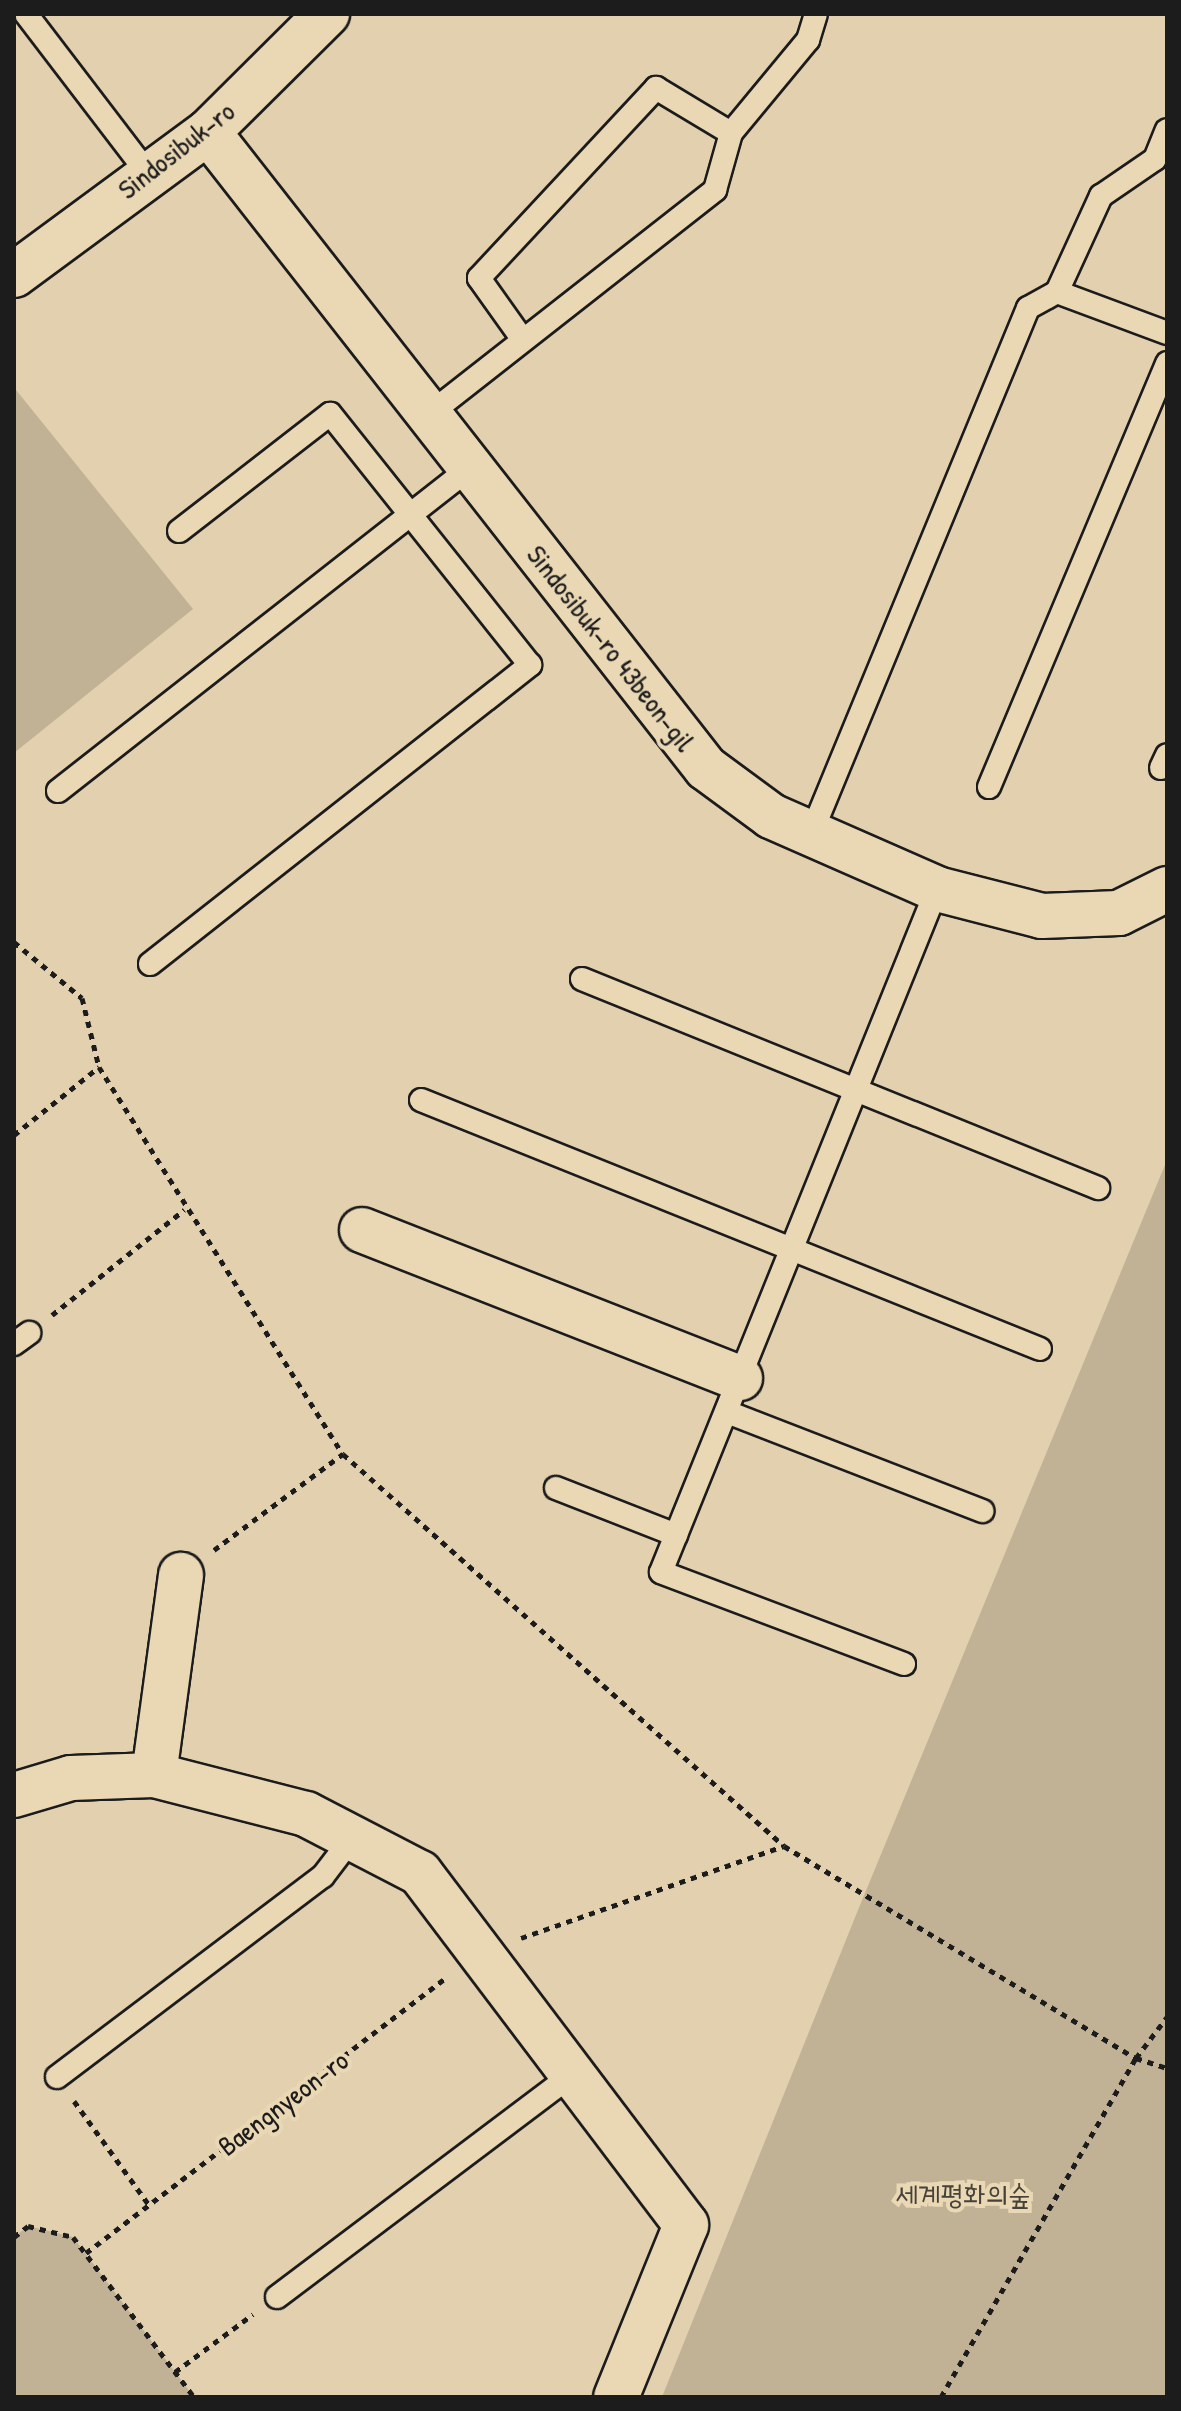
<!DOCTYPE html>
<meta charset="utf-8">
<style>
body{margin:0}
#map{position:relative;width:1181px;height:2411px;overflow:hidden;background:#e2d0af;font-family:"Patrick Hand","Poor Story",sans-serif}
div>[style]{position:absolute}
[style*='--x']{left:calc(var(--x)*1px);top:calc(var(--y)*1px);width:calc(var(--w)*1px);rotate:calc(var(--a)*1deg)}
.green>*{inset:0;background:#c1b296}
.path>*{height:5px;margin-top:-2.5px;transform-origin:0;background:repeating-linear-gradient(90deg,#1c1c1c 0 6px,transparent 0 12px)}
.roads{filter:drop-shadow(2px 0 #1c1c1c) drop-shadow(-2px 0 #1c1c1c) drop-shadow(0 2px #1c1c1c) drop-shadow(0 -2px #1c1c1c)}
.lane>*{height:22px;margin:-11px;padding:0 11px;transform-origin:11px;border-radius:11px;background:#ead8b5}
.street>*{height:44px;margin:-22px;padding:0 22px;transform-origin:22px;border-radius:22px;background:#ead8b5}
.secondary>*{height:44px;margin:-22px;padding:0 22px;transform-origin:22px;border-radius:22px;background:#ead8b5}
span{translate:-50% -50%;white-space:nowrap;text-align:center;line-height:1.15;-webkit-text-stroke:8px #ead8b5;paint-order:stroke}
.street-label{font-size:28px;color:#1c1c1c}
.park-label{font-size:28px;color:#45423a}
.frame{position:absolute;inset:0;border:16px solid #1c1c1c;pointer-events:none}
</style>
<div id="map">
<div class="green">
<i style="clip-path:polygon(16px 390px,193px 609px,14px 753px,14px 392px)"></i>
<i style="clip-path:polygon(1167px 1160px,1167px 2397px,662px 2397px,856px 1915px)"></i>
<i style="clip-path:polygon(28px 2226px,73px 2237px,194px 2397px,14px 2397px,14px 2237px)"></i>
</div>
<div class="path">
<i style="--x:14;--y:942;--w:88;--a:39.5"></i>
<i style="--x:82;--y:998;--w:71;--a:76.2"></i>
<i style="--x:99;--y:1067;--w:457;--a:57.8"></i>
<i style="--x:343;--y:1454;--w:590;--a:41.63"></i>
<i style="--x:784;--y:1846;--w:411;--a:31.1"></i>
<i style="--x:1136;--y:2058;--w:33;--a:18"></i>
<i style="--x:14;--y:1135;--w:109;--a:-38.7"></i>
<i style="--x:52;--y:1315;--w:169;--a:-38.5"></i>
<i style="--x:214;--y:1550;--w:161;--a:-36.7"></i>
<i style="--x:521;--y:1938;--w:278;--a:-19.3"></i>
<i style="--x:74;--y:2101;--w:128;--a:54.2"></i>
<i style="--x:14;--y:2237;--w:18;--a:-38"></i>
<i style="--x:28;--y:2226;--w:46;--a:13.7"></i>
<i style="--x:73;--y:2237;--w:201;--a:52.9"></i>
<i style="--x:86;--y:2253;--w:453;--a:-37.4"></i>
<i style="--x:175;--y:2372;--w:97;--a:-36.6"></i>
<i style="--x:941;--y:2397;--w:391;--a:-60.1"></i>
<i style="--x:1136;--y:2058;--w:51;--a:-52.9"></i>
</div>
<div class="roads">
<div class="lane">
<i style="--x:26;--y:14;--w:199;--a:52.6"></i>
<i style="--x:1057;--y:292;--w:117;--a:20.4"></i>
<i style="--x:523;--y:340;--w:76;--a:-125.4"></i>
<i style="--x:479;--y:278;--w:260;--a:-47"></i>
<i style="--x:656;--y:88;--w:87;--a:31"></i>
<i style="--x:432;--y:412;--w:360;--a:-38.1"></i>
<i style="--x:715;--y:190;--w:59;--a:-74.3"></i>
<i style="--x:731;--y:133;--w:121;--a:-50.4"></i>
<i style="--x:808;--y:40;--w:27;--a:-73"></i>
<i style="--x:1161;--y:768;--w:14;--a:-65"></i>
<i style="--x:989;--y:787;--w:460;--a:-67.2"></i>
<i style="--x:58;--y:791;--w:525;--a:-38.11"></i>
<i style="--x:811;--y:834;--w:569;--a:-67.58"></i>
<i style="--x:1028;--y:308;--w:33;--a:-29"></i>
<i style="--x:1057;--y:292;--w:106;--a:-65.4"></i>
<i style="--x:1101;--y:196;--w:65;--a:-34.4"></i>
<i style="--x:1155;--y:159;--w:31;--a:-68"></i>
<i style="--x:150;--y:964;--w:484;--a:-38.2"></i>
<i style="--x:530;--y:665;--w:321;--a:-128.5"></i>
<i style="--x:330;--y:414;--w:191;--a:142.2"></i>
<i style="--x:582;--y:979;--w:557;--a:22.05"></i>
<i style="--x:421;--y:1100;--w:667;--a:21.91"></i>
<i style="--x:14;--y:1344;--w:19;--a:-36"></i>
<i style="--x:727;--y:1412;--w:274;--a:21.2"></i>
<i style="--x:556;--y:1488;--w:129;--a:21.4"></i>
<i style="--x:904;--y:1664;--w:260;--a:-159.3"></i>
<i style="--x:661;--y:1572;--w:737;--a:-68"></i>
<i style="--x:57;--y:2077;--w:333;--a:-37.1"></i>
<i style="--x:323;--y:1876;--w:53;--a:-52.7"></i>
<i style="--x:277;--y:2297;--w:371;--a:-37"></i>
</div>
<div class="street">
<i style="--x:362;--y:1230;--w:406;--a:21.4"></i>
<i style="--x:154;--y:1775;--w:202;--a:-82.3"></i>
<i style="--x:14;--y:1795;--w:59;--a:-16.6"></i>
<i style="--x:71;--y:1778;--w:83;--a:-2.1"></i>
<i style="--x:154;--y:1775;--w:157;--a:14.4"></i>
<i style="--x:306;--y:1814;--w:128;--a:27.4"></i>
<i style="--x:420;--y:1873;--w:441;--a:52.9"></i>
<i style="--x:686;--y:2225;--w:186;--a:112.1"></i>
</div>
<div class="secondary">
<i style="--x:208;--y:132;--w:808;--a:51.94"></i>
<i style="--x:706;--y:768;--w:81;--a:36.4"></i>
<i style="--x:771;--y:816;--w:181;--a:23.7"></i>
<i style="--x:937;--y:889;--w:108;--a:14.4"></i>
<i style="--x:1042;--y:916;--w:77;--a:-2.2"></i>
<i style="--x:1119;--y:913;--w:54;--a:-26.6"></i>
<i style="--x:14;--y:275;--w:241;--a:-36.4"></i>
<i style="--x:208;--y:132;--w:168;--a:-44.8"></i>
</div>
</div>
<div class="street-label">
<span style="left:176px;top:150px;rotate:-38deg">Sindosibuk-ro</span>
<span style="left:611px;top:648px;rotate:52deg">Sindosibuk-ro 43beon-gil</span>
<span style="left:283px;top:2103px;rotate:-37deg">Baengnyeon-ro</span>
</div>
<div class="park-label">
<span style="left:963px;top:2194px">세계평화의숲</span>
</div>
<div class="frame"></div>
</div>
